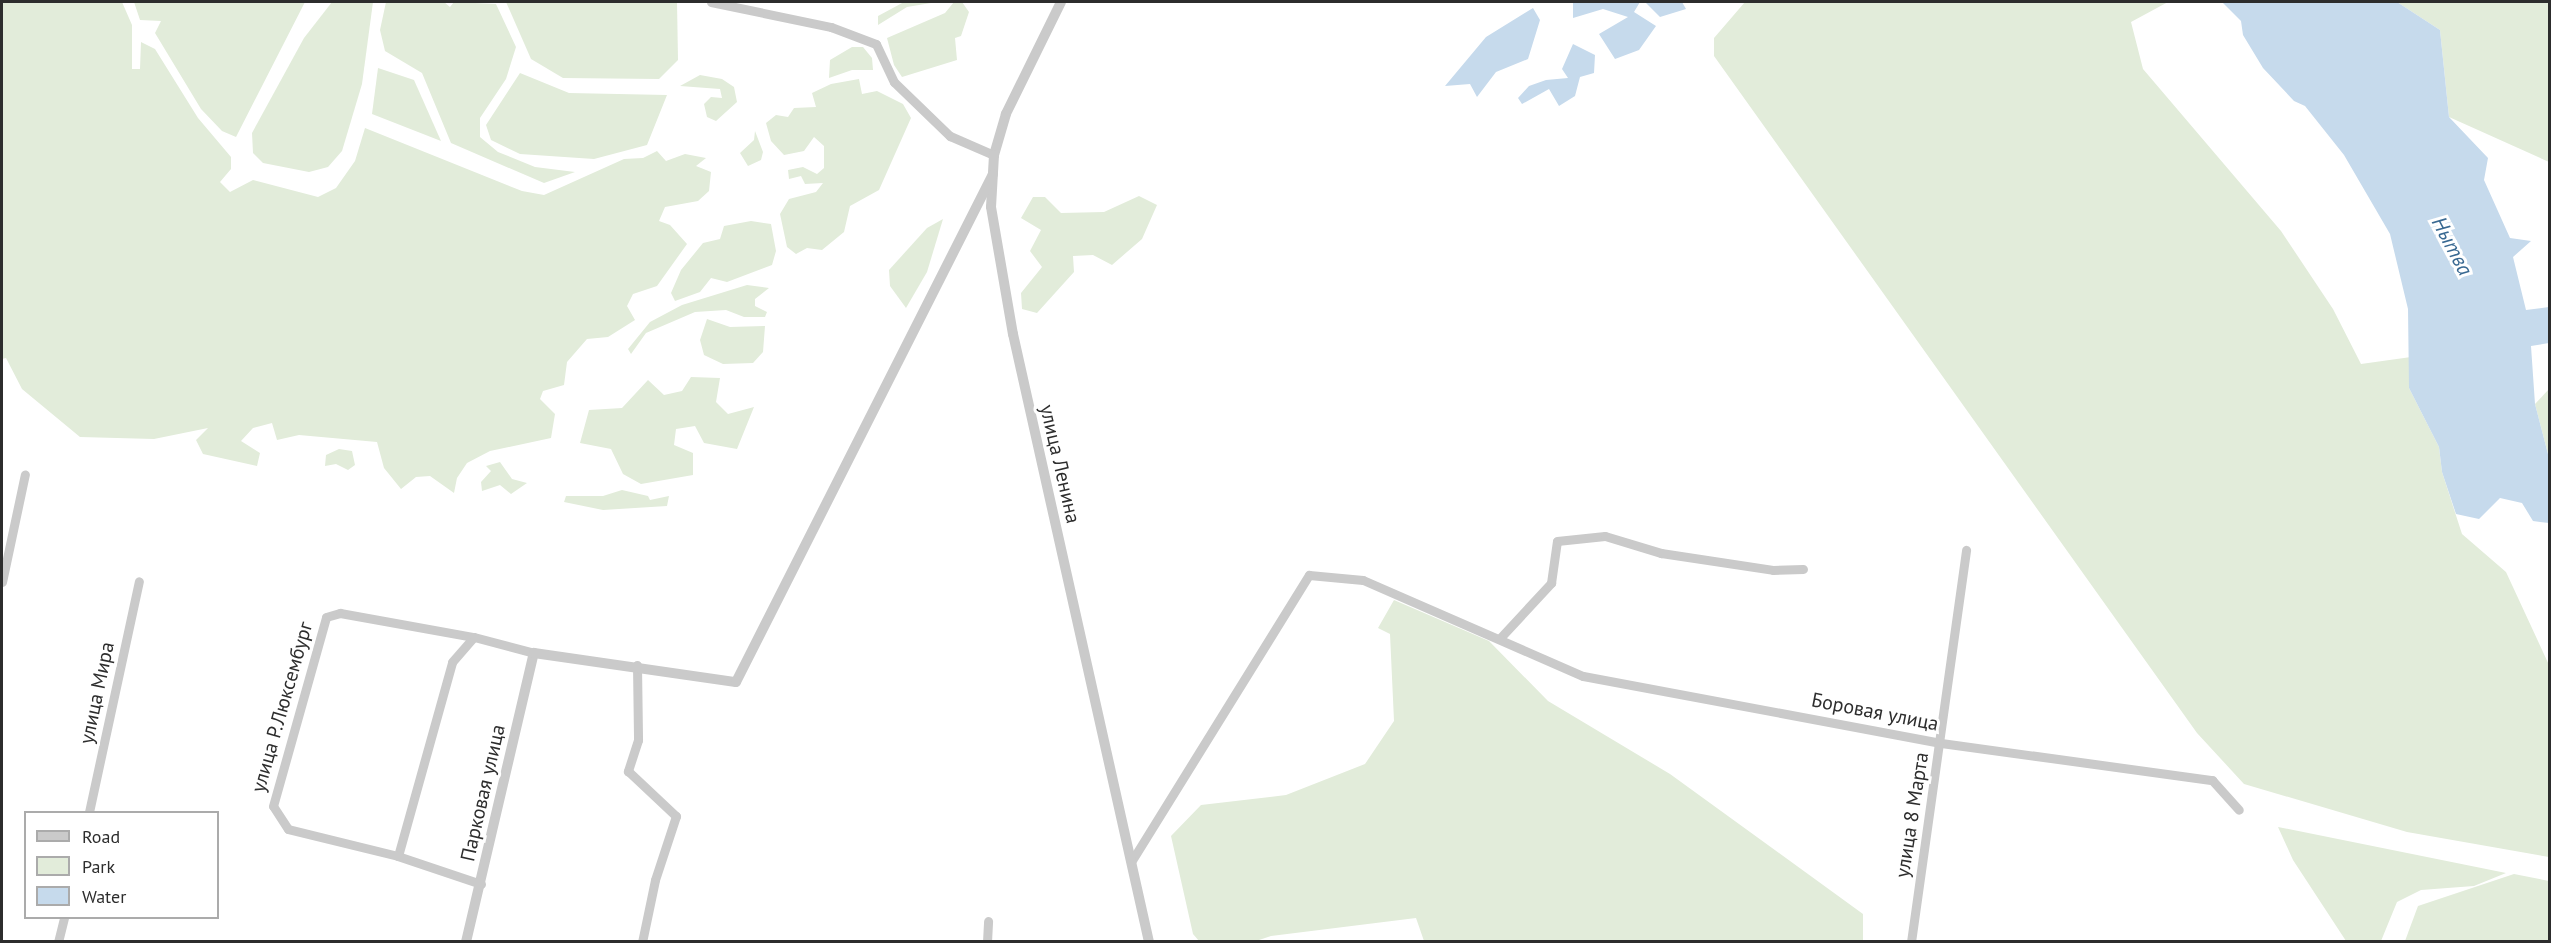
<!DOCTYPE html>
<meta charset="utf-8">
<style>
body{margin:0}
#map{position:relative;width:2551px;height:943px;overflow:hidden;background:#fff;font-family:"PT Sans",sans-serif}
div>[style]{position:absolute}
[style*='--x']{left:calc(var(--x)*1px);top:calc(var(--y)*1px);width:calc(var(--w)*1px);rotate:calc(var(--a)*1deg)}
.green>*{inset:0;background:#e2ecda}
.water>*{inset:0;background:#c6daec}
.minor>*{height:9px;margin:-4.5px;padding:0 4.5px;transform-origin:4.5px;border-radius:4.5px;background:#cacaca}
.tertiary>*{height:10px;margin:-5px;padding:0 5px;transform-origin:5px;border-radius:5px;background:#cacaca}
span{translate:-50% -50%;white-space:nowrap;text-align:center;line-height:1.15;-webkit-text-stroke:6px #fff;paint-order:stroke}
.street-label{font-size:20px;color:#2d2d2d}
.water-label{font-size:21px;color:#396992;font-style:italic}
.frame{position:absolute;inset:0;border:3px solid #2d2d2d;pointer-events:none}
.legend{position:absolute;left:24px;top:811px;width:195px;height:108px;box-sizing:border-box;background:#fff;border:2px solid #ababab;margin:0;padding:8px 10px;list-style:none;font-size:18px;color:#2d2d2d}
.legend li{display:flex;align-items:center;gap:12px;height:30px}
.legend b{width:30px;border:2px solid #ababab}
</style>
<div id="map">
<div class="green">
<i style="clip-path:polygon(2px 2px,122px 2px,132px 25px,132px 69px,140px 69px,141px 42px,155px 49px,198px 118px,231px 157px,231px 169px,220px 182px,230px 192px,253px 180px,318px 197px,336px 188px,355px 161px,365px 128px,522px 191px,544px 195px,624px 159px,643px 158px,657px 151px,666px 161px,685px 154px,706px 158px,696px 166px,711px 172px,709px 191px,698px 201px,665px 207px,659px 221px,670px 225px,687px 244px,657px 286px,633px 294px,627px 306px,635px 320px,608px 337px,587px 339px,567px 362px,564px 385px,543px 391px,540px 399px,555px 414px,551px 438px,490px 451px,467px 463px,457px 478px,454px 493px,430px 476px,416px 477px,401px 489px,384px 468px,377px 442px,299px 435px,277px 440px,272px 423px,253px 428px,241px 441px,260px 453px,257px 466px,203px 454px,196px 440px,208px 428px,154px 439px,80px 437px,22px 389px,6px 358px,2px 359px)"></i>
<i style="clip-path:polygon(134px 2px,305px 2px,236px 137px,222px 131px,201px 109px,155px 33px,161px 21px,140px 20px)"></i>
<i style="clip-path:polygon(332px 2px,373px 2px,362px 84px,342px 151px,328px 167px,309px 172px,263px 163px,253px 153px,252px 133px,304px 38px)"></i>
<i style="clip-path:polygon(386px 2px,444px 2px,450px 7px,454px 2px,496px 4px,516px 47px,506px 79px,480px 118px,480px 137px,498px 152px,535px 167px,575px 172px,544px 183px,451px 143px,422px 73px,385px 51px,380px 30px)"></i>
<i style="clip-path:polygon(506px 2px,677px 2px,678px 60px,659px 79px,563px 78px,531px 59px)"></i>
<i style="clip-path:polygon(904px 2px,937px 2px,907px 7px,878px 25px,878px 16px)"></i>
<i style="clip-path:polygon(954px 2px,962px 2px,969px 12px,961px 36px,955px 38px,957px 60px,902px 77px,894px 65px,887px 38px,945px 13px)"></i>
<i style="clip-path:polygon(1745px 2px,2168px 2px,2131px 22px,2143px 69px,2281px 231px,2333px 309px,2361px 364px,2411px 357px,2409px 388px,2439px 447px,2442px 472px,2462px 534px,2506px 572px,2549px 665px,2549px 857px,2407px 832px,2244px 784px,2197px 733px,1714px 56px,1714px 38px)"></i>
<i style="clip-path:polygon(2397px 2px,2549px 2px,2549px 162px,2449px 117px,2440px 30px)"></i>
<i style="clip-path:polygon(852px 47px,863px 47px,872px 58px,873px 70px,852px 70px,829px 78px,830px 60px)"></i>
<i style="clip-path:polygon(378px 68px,414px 80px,441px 141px,372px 114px)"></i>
<i style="clip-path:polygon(520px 73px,569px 93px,667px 95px,647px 145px,594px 159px,520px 154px,491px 140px,486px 125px)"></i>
<i style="clip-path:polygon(700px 75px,722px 79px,734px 87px,737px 102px,716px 121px,707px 117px,704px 104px,711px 97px,722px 98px,720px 89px,680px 86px)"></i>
<i style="clip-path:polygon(859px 79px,862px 94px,877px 91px,903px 104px,911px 118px,879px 190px,850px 206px,844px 232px,822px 250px,807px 248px,796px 254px,787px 247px,780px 214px,789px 199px,816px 192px,823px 183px,805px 184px,801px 176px,789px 179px,788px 170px,803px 167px,817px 174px,824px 168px,824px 146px,814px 137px,804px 151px,784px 155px,771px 141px,766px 123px,776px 115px,788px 117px,794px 108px,816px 107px,812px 93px,831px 84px)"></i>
<i style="clip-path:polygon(755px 131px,763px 152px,761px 160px,748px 166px,740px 153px,754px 140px)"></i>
<i style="clip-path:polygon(1139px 196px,1157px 205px,1142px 239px,1112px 265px,1093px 255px,1073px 256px,1074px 272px,1037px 313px,1022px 309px,1021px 293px,1042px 267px,1030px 251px,1041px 230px,1021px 218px,1033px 197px,1045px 197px,1061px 213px,1104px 212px)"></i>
<i style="clip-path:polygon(943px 219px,927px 272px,906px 308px,890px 286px,889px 270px,927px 228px)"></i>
<i style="clip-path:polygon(751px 221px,771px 224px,776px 251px,772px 265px,727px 282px,711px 278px,700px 292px,675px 301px,671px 293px,681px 270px,703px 243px,720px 239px,724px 226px)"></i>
<i style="clip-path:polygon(747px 285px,769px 288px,755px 299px,755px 306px,767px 312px,765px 317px,744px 317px,726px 310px,695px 312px,646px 333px,631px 354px,628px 349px,650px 322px,682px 305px)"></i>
<i style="clip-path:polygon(707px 319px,730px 327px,765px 326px,763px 352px,753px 363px,723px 364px,704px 355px,700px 340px)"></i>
<i style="clip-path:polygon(691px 377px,720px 378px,716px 402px,728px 414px,754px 407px,737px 449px,704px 443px,695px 426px,676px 429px,674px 445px,693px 453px,693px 475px,641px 484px,623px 474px,611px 449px,580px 443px,589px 410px,622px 408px,648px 380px,664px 395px,682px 391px)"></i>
<i style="clip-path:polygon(2549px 389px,2549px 458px,2535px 404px)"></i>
<i style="clip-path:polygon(339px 449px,352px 451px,355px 465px,348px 470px,336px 464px,325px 466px,326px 455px)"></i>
<i style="clip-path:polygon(500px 462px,512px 479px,527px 483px,511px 494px,500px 485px,482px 491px,481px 482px,491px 471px,486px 466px)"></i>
<i style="clip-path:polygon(622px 490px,648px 496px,650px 500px,669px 496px,667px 506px,603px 510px,564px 502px,566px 496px,603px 496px)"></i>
<i style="clip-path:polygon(1394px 600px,1489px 641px,1548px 701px,1670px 774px,1863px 914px,1863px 941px,1424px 941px,1416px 918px,1271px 936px,1256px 941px,1199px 941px,1193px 934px,1171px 836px,1201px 805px,1286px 795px,1365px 764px,1394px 721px,1390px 634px,1378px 628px)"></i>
<i style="clip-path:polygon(2278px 827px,2506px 873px,2474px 886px,2421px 890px,2397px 902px,2381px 941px,2346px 941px,2293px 860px)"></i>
<i style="clip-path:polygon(2514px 874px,2549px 881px,2549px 941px,2405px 941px,2418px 906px)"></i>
</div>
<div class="water">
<i style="clip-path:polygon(1573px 2px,1640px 2px,1634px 12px,1656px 26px,1639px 50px,1615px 59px,1599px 34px,1628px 17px,1603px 9px,1573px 18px)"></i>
<i style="clip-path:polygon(1645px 2px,1682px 2px,1686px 9px,1660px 17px)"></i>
<i style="clip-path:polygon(2222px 2px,2397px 2px,2440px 30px,2449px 117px,2488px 158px,2484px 180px,2510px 238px,2531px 241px,2513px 257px,2526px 310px,2549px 307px,2549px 343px,2531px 346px,2535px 404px,2549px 458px,2549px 523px,2533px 521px,2522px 503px,2500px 498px,2479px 519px,2456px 514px,2442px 472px,2439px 447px,2409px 388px,2408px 309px,2390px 234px,2344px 155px,2305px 106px,2294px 101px,2263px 68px,2243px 35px,2241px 21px)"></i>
<i style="clip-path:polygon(1533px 8px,1540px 20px,1528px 59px,1496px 72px,1477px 97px,1470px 84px,1445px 86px,1486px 37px)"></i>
<i style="clip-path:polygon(1573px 44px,1595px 55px,1594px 73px,1580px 77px,1575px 96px,1559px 106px,1549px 89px,1522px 104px,1518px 98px,1529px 86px,1546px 80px,1568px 78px,1562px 69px)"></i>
</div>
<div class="minor">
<i style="--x:711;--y:2;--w:123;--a:11.8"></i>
<i style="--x:831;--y:27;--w:48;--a:20.7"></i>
<i style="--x:876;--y:44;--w:42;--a:64.7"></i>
<i style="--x:894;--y:82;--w:78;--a:44"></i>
<i style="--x:950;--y:136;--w:48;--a:23.4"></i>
<i style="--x:2;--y:582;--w:110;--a:-78"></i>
<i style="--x:1501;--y:637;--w:74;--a:-47.2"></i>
<i style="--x:1551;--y:583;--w:42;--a:-81.9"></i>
<i style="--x:1557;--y:541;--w:48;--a:-5.9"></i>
<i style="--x:1605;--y:536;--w:59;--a:16.9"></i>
<i style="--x:1661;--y:553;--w:113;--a:8.6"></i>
<i style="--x:1773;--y:570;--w:30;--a:-2"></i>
<i style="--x:637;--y:665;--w:75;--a:89.2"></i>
<i style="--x:638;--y:740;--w:33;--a:108"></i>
<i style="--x:628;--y:771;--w:66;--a:43.2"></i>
<i style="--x:676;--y:816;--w:67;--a:108.2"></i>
<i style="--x:655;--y:880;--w:63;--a:101.8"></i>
<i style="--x:89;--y:812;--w:236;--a:-77.8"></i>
<i style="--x:398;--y:856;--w:201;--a:-74.4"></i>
<i style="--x:452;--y:662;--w:33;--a:-49"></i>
<i style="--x:1131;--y:862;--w:338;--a:-58.2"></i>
<i style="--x:1309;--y:575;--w:54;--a:5.3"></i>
<i style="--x:1363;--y:580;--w:240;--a:23.6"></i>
<i style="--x:1583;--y:676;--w:364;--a:10.6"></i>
<i style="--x:1941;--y:743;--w:274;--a:7.8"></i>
<i style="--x:2212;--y:780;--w:40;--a:48"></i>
<i style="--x:481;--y:884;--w:88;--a:-161.4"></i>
<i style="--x:398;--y:856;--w:113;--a:-166.2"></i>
<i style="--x:288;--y:829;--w:27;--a:-123"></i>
<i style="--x:273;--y:806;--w:196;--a:-74.3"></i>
<i style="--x:326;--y:617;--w:15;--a:-16"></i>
<i style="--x:340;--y:613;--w:136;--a:10.2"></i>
<i style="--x:474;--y:637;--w:62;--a:14.9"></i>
<i style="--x:58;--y:942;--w:25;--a:-76"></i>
<i style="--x:987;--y:942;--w:21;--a:-87"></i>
<i style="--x:1911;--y:942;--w:396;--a:-82"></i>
</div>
<div class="tertiary">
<i style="--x:1061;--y:2;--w:125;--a:116.2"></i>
<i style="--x:1006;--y:114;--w:43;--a:106.3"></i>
<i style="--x:994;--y:155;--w:52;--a:93.3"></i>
<i style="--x:991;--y:207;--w:129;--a:80.2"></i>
<i style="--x:1013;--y:334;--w:623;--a:77.39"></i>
<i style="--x:466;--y:942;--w:297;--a:-76.8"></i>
<i style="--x:534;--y:653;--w:204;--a:8.2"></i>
<i style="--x:736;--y:682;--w:569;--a:-63.16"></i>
</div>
<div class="street-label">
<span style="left:1060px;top:464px;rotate:77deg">улица Ленина</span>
<span style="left:97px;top:693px;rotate:-78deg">улица Мира</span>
<span style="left:282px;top:707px;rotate:-74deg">улица Р.Люксембург</span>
<span style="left:1875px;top:712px;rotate:11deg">Боровая улица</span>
<span style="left:483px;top:793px;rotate:-77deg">Парковая улица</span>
<span style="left:1912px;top:815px;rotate:-81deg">улица 8 Марта</span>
</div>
<div class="water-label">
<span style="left:2452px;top:246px;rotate:62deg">Нытва</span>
</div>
<div class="frame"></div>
<ul class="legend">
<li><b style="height:8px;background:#cacaca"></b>Road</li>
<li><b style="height:16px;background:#e2ecda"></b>Park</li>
<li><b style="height:16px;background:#c6daec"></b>Water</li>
</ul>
</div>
